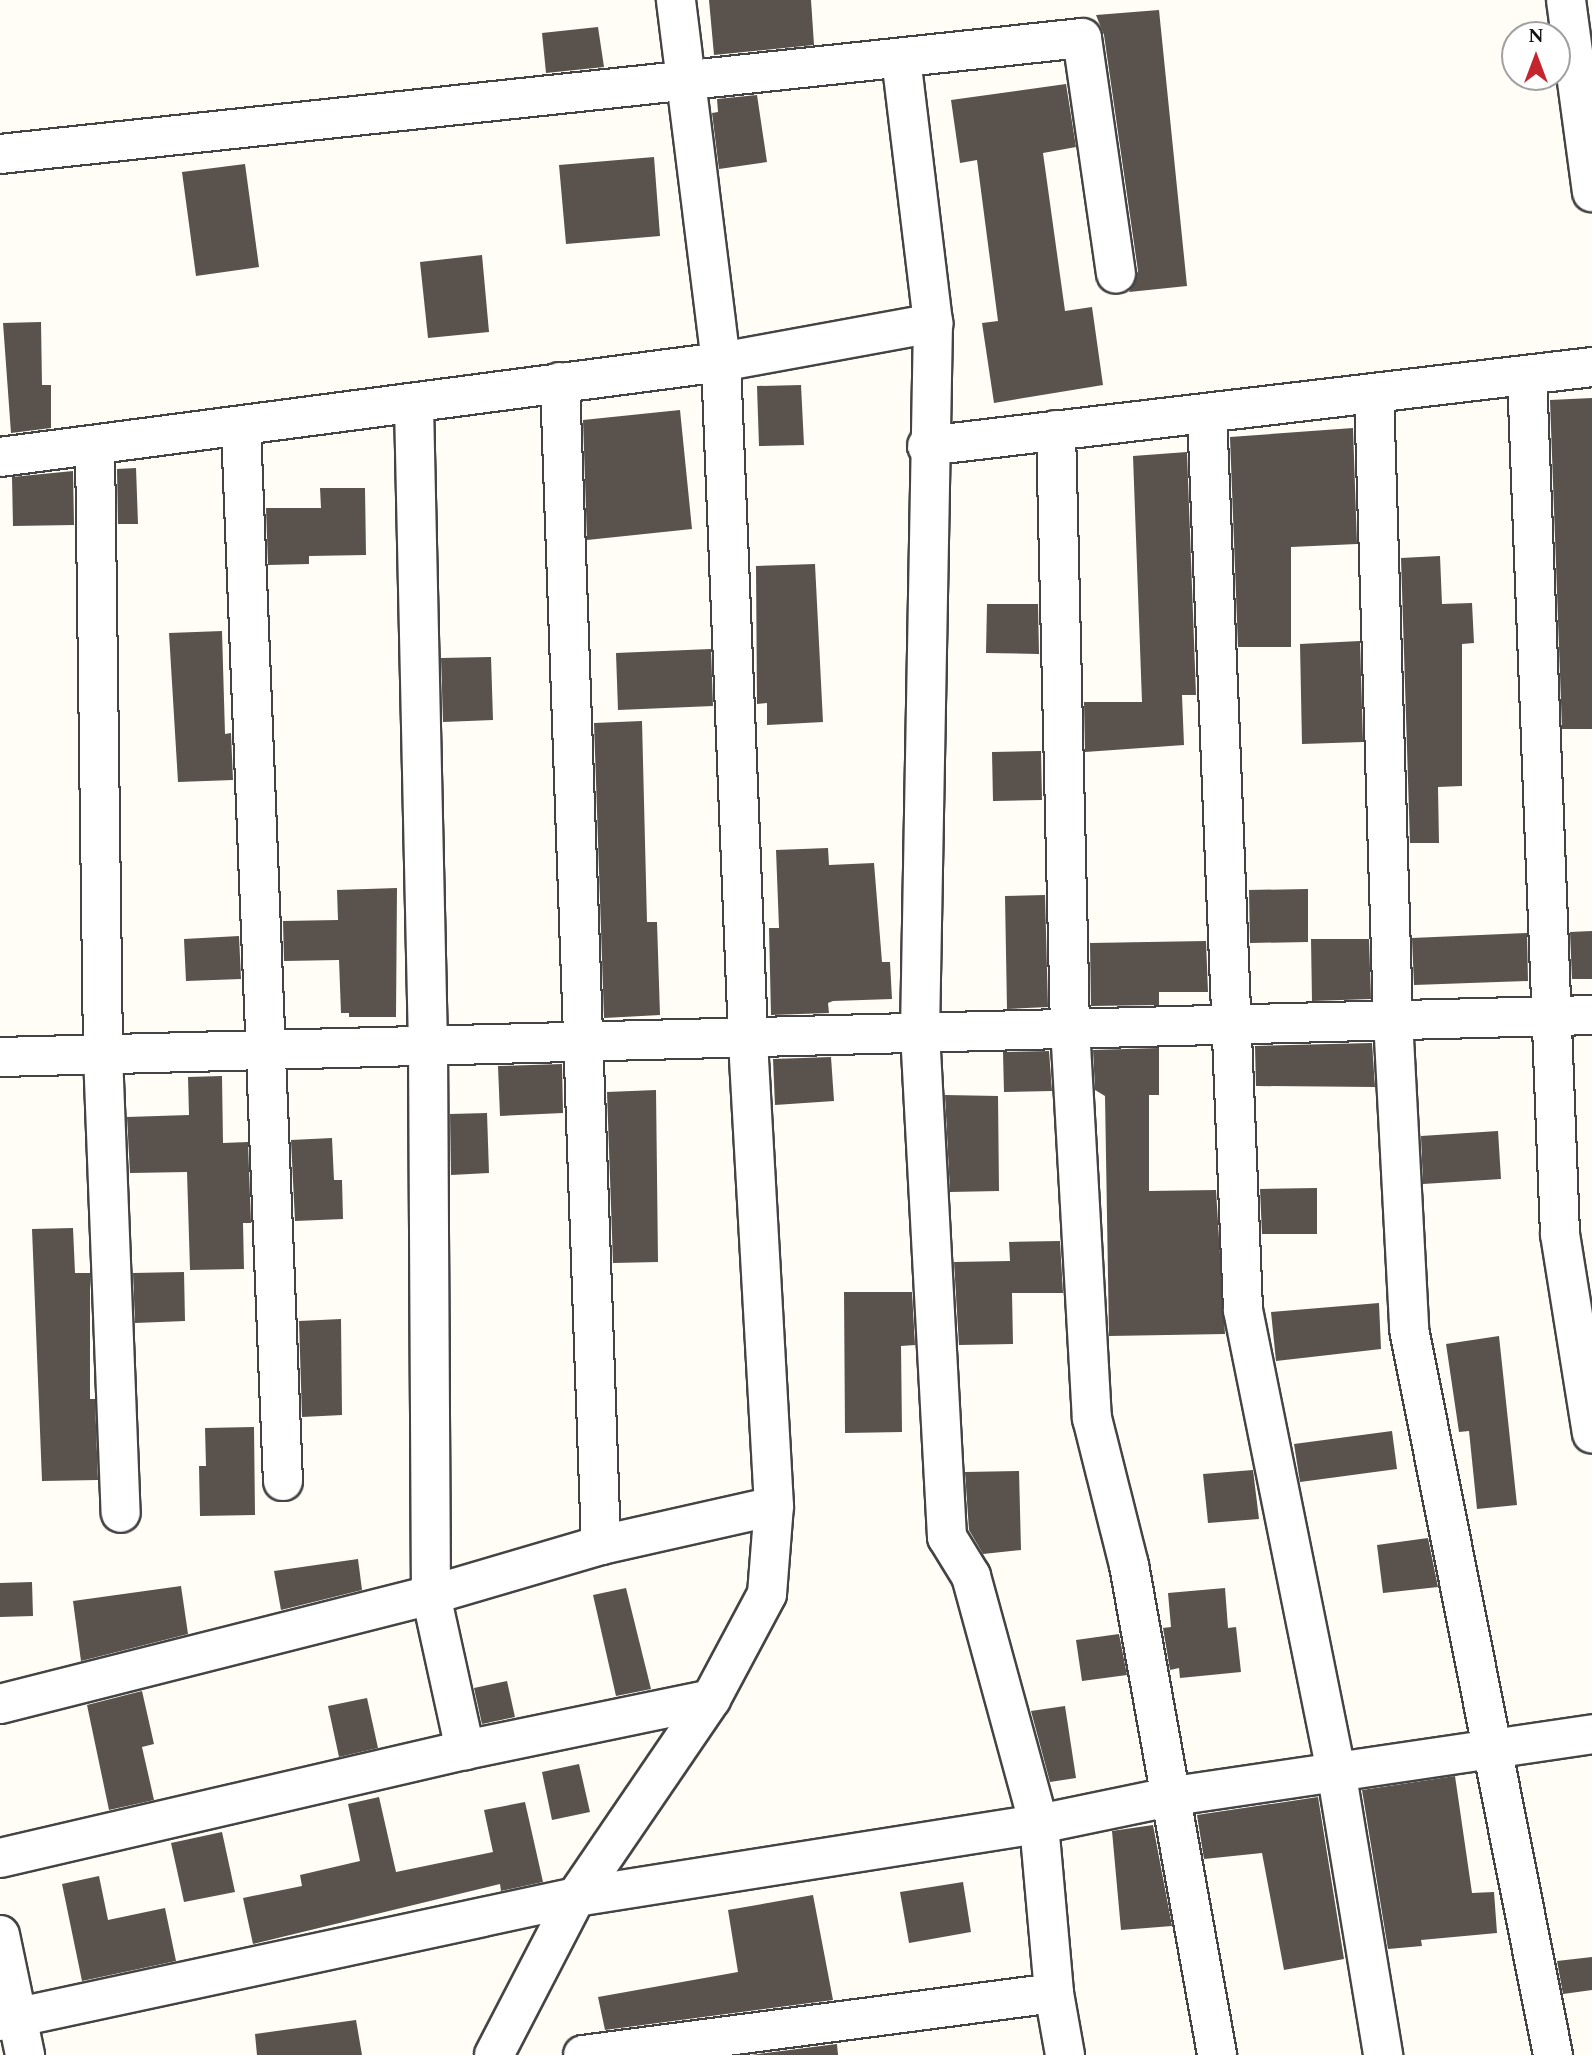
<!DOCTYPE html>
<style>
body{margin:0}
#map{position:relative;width:1592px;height:2055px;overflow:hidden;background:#fffdf5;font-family:Spectral,serif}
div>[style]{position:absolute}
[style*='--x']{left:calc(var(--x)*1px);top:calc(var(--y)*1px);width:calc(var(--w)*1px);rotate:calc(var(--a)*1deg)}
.building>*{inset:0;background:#5a524d}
.roads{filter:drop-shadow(2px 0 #444) drop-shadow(-2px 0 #444) drop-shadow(0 2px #444) drop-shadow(0 -2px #444)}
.minor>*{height:38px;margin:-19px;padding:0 19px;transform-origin:19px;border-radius:19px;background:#fff}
span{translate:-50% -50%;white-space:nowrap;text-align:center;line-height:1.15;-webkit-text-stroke:7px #fff;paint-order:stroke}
.north{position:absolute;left:1501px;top:21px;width:70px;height:70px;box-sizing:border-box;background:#fff;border:2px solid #a0a0a0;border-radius:50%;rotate:0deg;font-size:19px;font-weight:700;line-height:28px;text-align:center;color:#111}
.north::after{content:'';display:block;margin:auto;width:24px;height:32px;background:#c4262e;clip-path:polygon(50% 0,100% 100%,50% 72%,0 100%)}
</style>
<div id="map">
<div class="building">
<i style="clip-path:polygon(709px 0,811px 0,814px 45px,714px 55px)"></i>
<i style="clip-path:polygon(1159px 10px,1187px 286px,1129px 292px,1138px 271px,1104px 35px,1096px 15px)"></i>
<i style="clip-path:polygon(598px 27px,604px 67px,546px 73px,542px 33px)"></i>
<i style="clip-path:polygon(1066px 84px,1076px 147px,1043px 153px,1065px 311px,1092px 307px,1103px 385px,994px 403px,982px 323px,998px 321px,977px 160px,960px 163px,951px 100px)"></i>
<i style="clip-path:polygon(757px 95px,767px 162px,719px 169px,712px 113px,718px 112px,717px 99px)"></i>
<i style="clip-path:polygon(654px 157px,660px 236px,566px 244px,559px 165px)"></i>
<i style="clip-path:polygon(245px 164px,259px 267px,196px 276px,182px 172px)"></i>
<i style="clip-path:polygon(482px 255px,489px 332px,428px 338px,420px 262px)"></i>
<i style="clip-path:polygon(41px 322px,42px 385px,51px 385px,51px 428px,11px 433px,3px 323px)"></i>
<i style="clip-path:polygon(801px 385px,804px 445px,759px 446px,757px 386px)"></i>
<i style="clip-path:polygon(1592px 398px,1592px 729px,1562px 729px,1550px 400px)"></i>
<i style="clip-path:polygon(680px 410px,692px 529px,587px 540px,583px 420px)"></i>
<i style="clip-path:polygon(1353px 428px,1357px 544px,1291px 547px,1291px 647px,1238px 647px,1230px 437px)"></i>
<i style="clip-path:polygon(1187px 452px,1196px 695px,1182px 695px,1184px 745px,1085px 752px,1084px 702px,1142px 702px,1133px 456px)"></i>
<i style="clip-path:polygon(136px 468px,138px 524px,118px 524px,117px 469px)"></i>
<i style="clip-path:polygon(73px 471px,74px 525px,13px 526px,12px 477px)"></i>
<i style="clip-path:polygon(320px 488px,365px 488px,366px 555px,309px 556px,309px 564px,268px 565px,266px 508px,321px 508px)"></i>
<i style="clip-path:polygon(1440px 556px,1442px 604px,1472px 603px,1474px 643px,1462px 644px,1462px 786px,1438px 787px,1439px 843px,1410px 843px,1401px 558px)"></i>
<i style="clip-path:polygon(815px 564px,823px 722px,767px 725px,767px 703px,757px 704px,756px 566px)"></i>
<i style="clip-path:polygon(987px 604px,1038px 604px,1039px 654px,986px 653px)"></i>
<i style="clip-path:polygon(222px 631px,225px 734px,231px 733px,233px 780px,178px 782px,169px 633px)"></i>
<i style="clip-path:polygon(1360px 641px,1363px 742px,1302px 744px,1300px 644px)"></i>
<i style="clip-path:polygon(711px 649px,713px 706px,618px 710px,616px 653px)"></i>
<i style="clip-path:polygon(491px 657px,493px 720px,443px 722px,441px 658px)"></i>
<i style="clip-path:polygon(642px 721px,647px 922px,657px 922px,660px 1015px,604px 1018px,594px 723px)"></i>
<i style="clip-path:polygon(1041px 751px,1042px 800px,993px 801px,992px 752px)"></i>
<i style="clip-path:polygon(828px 848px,829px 865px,874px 863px,882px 962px,890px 962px,892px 999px,833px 1001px,828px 1003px,829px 1013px,771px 1015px,769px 928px,779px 928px,776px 850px)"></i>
<i style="clip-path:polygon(397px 888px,396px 1017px,349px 1017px,349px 1013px,341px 1013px,339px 960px,284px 961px,283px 921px,338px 920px,337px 890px)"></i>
<i style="clip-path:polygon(1308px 889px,1308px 942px,1250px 943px,1249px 890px)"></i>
<i style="clip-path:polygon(1045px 895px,1048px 1007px,1007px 1009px,1005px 896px)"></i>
<i style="clip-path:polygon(1592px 931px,1592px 979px,1572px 979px,1570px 932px)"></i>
<i style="clip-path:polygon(1527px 933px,1528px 981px,1414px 985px,1412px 938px)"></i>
<i style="clip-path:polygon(239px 936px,241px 979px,186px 981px,184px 939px)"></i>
<i style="clip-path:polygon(1311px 939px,1369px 939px,1371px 999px,1312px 1001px)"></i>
<i style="clip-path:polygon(1206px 941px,1208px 992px,1159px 992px,1159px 1005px,1091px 1006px,1090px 943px)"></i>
<i style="clip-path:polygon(1372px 1043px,1375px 1087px,1256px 1086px,1255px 1046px)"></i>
<i style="clip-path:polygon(1159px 1048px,1159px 1095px,1149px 1095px,1149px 1191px,1216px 1190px,1225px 1334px,1109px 1336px,1105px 1096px,1095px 1090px,1093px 1050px)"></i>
<i style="clip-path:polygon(1049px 1051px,1052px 1091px,1004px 1092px,1003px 1052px)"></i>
<i style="clip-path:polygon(831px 1057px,834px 1101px,775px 1105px,773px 1059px)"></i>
<i style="clip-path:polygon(562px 1064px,563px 1113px,500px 1116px,498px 1066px)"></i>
<i style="clip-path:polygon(222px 1076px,223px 1143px,248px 1142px,251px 1223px,243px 1223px,244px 1269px,190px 1270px,187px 1172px,130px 1173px,127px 1117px,189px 1115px,188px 1077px)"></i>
<i style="clip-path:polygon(656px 1090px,658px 1262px,613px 1263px,607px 1092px)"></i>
<i style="clip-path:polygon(945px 1095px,998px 1096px,999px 1191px,950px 1192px)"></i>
<i style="clip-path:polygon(487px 1113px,489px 1173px,451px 1175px,450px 1114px)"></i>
<i style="clip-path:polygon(1498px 1131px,1501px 1179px,1423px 1184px,1421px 1136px)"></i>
<i style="clip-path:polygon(332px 1138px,334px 1180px,342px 1180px,343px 1219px,295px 1221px,291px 1140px)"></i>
<i style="clip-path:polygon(1317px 1188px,1317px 1234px,1262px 1234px,1260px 1189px)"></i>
<i style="clip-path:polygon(73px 1228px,75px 1273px,90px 1273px,90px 1399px,95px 1399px,98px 1480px,42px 1481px,32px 1229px)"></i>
<i style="clip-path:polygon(1060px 1241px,1063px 1293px,1012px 1293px,1013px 1344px,959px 1345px,954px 1262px,1010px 1261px,1009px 1242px)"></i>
<i style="clip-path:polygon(184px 1272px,185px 1321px,135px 1323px,133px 1273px)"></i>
<i style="clip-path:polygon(844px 1292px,912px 1292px,915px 1345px,901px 1346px,902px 1432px,845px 1433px)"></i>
<i style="clip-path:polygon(1379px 1303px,1381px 1349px,1276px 1361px,1271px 1312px)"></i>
<i style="clip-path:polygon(341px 1319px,342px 1415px,302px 1417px,299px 1321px)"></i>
<i style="clip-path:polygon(1499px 1336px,1517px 1505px,1477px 1509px,1469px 1431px,1459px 1432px,1446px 1344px)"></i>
<i style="clip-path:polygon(254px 1427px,255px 1515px,200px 1516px,199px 1466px,206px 1466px,205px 1428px)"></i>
<i style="clip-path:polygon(1392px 1431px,1397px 1469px,1300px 1482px,1294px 1444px)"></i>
<i style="clip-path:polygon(1253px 1470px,1259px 1519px,1208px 1523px,1203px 1474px)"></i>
<i style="clip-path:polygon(1019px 1471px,1021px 1550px,983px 1554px,969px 1530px,965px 1472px)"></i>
<i style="clip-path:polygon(1428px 1538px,1438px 1587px,1383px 1593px,1377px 1545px)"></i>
<i style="clip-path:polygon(358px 1559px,362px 1590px,281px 1610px,274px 1571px)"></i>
<i style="clip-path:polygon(32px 1582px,33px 1616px,0 1617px,0 1583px)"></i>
<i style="clip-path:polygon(181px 1586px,188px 1634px,81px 1661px,73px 1601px)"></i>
<i style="clip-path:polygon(626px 1588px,651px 1689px,616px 1696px,593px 1595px)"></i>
<i style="clip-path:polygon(1225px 1588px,1228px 1628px,1236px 1627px,1241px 1672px,1180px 1678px,1179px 1668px,1170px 1670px,1163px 1628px,1171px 1627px,1168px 1593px)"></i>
<i style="clip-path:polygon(1119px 1634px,1127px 1675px,1082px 1681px,1076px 1640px)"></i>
<i style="clip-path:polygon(507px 1681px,515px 1717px,482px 1724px,474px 1688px)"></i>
<i style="clip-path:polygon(142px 1691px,154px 1744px,142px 1747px,154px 1800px,109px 1810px,87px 1705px)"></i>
<i style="clip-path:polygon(367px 1698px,378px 1748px,339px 1757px,328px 1706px)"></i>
<i style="clip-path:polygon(1065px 1706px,1076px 1778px,1050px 1782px,1031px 1711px)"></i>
<i style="clip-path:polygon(579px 1764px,590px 1812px,552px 1820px,542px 1772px)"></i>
<i style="clip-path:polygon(1455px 1776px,1472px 1893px,1494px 1892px,1497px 1933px,1421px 1940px,1422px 1946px,1388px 1949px,1362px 1790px)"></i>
<i style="clip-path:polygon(379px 1797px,396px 1872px,493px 1852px,484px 1810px,525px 1802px,543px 1882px,501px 1891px,500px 1884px,253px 1944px,243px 1898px,302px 1886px,300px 1875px,360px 1861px,348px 1804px)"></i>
<i style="clip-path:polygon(1318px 1797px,1344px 1959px,1284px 1970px,1262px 1853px,1204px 1859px,1197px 1815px)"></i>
<i style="clip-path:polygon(1153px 1825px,1172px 1926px,1121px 1930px,1112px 1831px)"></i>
<i style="clip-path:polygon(222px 1832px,235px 1892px,184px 1902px,171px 1843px)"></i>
<i style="clip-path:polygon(99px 1876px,108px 1920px,165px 1908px,176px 1961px,82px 1981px,62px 1884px)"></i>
<i style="clip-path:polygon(963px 1882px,971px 1932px,909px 1943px,900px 1892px)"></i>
<i style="clip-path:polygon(813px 1895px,833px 2000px,605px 2030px,598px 1997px,738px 1972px,728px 1910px)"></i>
<i style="clip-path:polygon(1592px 1957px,1592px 1990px,1563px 1994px,1557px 1961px)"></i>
<i style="clip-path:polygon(356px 2020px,362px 2055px,257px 2055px,255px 2034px)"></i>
<i style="clip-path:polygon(837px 2044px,838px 2055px,751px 2055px)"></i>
</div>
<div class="roads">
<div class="minor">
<i style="--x:1566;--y:0;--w:194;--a:82.3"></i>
<i style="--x:901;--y:58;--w:267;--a:83.1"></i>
<i style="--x:933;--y:323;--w:709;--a:91.05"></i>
<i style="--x:920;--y:1032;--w:506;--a:86.94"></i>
<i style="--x:947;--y:1537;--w:46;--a:58.4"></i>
<i style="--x:971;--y:1576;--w:257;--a:74.7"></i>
<i style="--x:1039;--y:1824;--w:138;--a:-11.7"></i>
<i style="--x:1174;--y:1796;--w:423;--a:-8.4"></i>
<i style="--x:0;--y:154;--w:1088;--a:-6.12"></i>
<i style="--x:1082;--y:38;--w:238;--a:81.8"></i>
<i style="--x:1527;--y:375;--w:860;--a:87.8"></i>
<i style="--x:1560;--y:1234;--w:202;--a:80.9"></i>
<i style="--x:560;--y:382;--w:1164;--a:87.98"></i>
<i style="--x:1374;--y:393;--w:626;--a:88.26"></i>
<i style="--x:1393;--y:1019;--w:310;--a:87"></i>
<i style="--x:1409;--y:1329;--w:740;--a:78.78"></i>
<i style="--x:414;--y:405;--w:640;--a:88.75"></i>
<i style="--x:428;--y:1045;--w:550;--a:89.69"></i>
<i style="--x:431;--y:1595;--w:159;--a:77.6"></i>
<i style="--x:1207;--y:413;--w:898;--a:87.7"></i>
<i style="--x:1243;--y:1310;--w:469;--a:78.6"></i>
<i style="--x:1336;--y:1770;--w:289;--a:80.6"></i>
<i style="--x:241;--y:428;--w:1054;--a:87.72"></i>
<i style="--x:1056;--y:430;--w:597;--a:88.66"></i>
<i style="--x:1070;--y:1027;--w:392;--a:86.8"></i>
<i style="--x:1092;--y:1418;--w:152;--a:75.9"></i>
<i style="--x:1129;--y:1565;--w:498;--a:79.8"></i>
<i style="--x:927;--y:446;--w:670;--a:-6.77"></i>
<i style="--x:95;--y:447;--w:607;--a:89.24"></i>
<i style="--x:103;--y:1054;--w:459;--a:87.8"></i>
<i style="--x:0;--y:457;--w:727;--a:-7.51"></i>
<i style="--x:721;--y:362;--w:216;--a:-10.4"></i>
<i style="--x:0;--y:1057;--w:1593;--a:-1.51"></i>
<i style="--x:0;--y:1704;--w:445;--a:-14.2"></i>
<i style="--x:431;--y:1595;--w:177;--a:-16.4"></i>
<i style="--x:601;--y:1545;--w:177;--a:-12.7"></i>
<i style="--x:0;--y:1858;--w:477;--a:-13.1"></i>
<i style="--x:465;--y:1750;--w:251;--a:-11.7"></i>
<i style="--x:0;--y:1935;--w:123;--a:78.2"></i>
<i style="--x:0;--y:2021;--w:589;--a:-12.15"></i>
<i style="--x:576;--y:1897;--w:469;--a:-9"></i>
<i style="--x:1039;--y:1824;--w:170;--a:84.9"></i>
<i style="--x:1054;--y:1993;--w:63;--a:79.9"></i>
<i style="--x:494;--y:2055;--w:178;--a:-62.6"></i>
<i style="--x:576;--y:1897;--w:240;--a:-55.7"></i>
<i style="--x:711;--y:1699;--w:119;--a:-61.9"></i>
<i style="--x:767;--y:1594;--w:88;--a:-85.5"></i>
<i style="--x:774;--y:1506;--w:470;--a:-93.2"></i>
<i style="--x:748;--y:1037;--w:676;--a:-92.29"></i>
<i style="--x:721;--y:362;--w:365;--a:-97.1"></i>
<i style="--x:583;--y:2055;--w:475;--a:-7.5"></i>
</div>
</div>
<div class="north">N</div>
</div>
